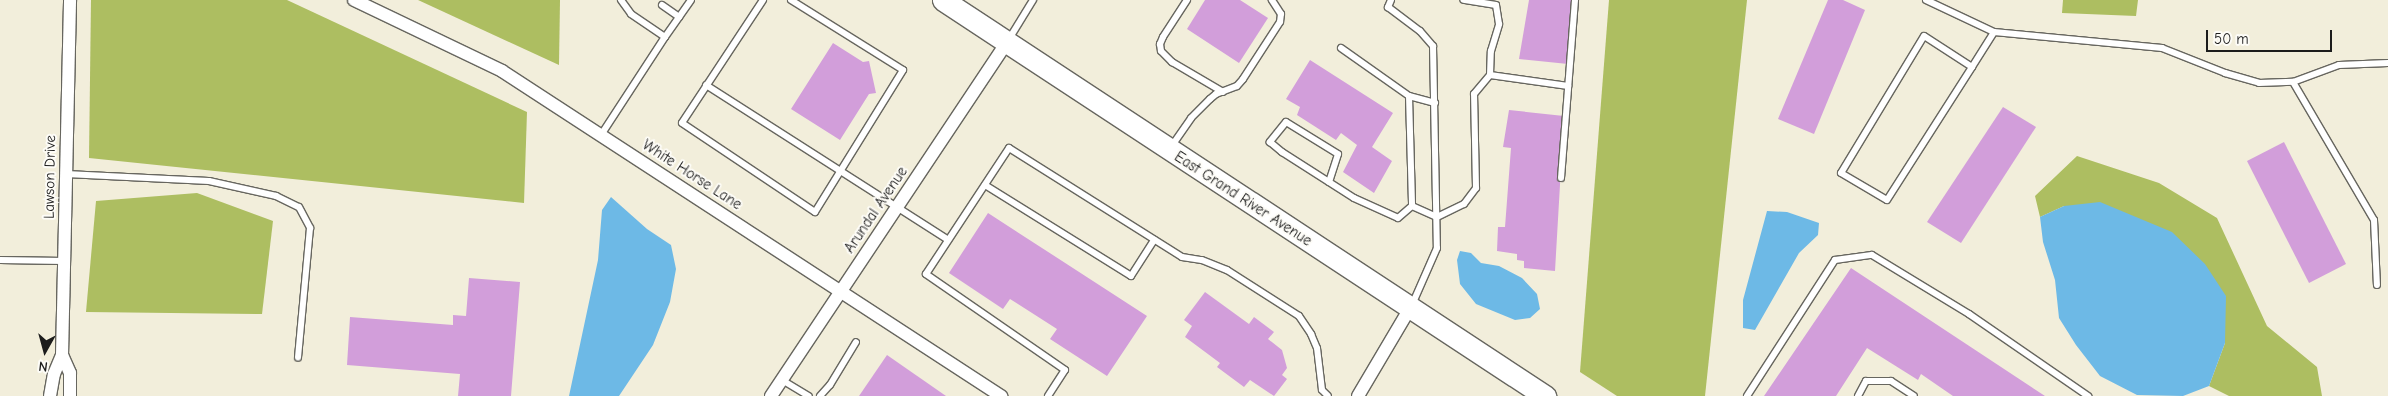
<!DOCTYPE html>
<style>
body{margin:0}
#map{position:relative;width:2388px;height:396px;overflow:hidden;background:#f2eedb;font-family:"Comic Neue",sans-serif}
div>[style]{position:absolute}
[style*='--x']{left:calc(var(--x)*1px);top:calc(var(--y)*1px);width:calc(var(--w)*1px);rotate:calc(var(--a)*1deg)}
.green>*{inset:0;background:#adbe61}
.water>*{inset:0;background:#6db9e6}
.building>*{inset:0;background:#d29eda}
.roads{filter:drop-shadow(1px 0 #67665f) drop-shadow(-1px 0 #67665f) drop-shadow(0 1px #67665f) drop-shadow(0 -1px #67665f)}
.service>*{height:6px;margin:-3px;padding:0 3px;transform-origin:3px;border-radius:3px;background:#fff}
.minor>*{height:12px;margin:-6px;padding:0 6px;transform-origin:6px;border-radius:6px;background:#fff}
.primary>*{height:21px;margin:-10.5px;padding:0 10.5px;transform-origin:10.5px;border-radius:10.5px;background:#fff}
span{translate:-50% -50%;white-space:nowrap;text-align:center;line-height:1.15;-webkit-text-stroke:4px #fdfcf7;paint-order:stroke}
.street-label{font-size:15px;color:#1c1c1c}
.north{position:absolute;left:20px;top:326px;width:50px;height:50px;-webkit-text-stroke:4px #fdfcf7;paint-order:stroke;rotate:187deg;font-size:14px;font-weight:700;line-height:20px;text-align:center;color:#1c1c1c}
.north::after{content:'';display:block;margin:auto;width:18px;height:22px;background:#1c1c1c;clip-path:polygon(50% 0,100% 100%,50% 72%,0 100%)}
.scale{position:absolute;left:2206px;top:30px;width:126px;height:22px;box-sizing:border-box;border:2px solid #1c1c1c;border-top:0;padding-left:6px;font-size:15px;line-height:18px;white-space:nowrap;color:#1c1c1c;-webkit-text-stroke:4px #fdfcf7;paint-order:stroke}
</style>
<div id="map">
<div class="green">
<i style="clip-path:polygon(91px 0,287px 0,527px 112px,524px 203px,89px 158px)"></i>
<i style="clip-path:polygon(418px 0,560px 0,559px 65px)"></i>
<i style="clip-path:polygon(1609px 0,1747px 0,1705px 396px,1617px 396px,1580px 372px)"></i>
<i style="clip-path:polygon(2063px 0,2138px 0,2136px 16px,2062px 13px)"></i>
<i style="clip-path:polygon(2077px 156px,2159px 183px,2217px 218px,2267px 326px,2317px 367px,2322px 396px,2229px 396px,2209px 386px,2225px 343px,2064px 206px,2040px 217px,2035px 196px)"></i>
<i style="clip-path:polygon(197px 193px,273px 221px,262px 314px,86px 312px,96px 201px)"></i>
</div>
<div class="water">
<i style="clip-path:polygon(611px 197px,647px 229px,671px 245px,676px 269px,670px 302px,653px 345px,619px 396px,569px 396px,598px 260px,602px 210px)"></i>
<i style="clip-path:polygon(2100px 202px,2172px 232px,2205px 264px,2226px 296px,2225px 343px,2209px 386px,2183px 396px,2137px 395px,2100px 376px,2076px 345px,2059px 318px,2055px 280px,2043px 242px,2040px 217px,2064px 206px)"></i>
<i style="clip-path:polygon(1767px 211px,1787px 212px,1819px 223px,1818px 235px,1799px 253px,1755px 330px,1743px 328px,1743px 300px)"></i>
<i style="clip-path:polygon(1460px 251px,1471px 253px,1481px 263px,1499px 266px,1522px 278px,1537px 294px,1540px 309px,1530px 318px,1515px 320px,1476px 304px,1460px 284px,1457px 260px)"></i>
</div>
<div class="building">
<i style="clip-path:polygon(1205px 0,1240px 0,1268px 18px,1239px 63px,1187px 29px)"></i>
<i style="clip-path:polygon(1529px 0,1573px 0,1568px 64px,1519px 59px)"></i>
<i style="clip-path:polygon(1828px 0,1843px 0,1865px 10px,1814px 134px,1778px 119px)"></i>
<i style="clip-path:polygon(833px 43px,863px 62px,869px 61px,876px 93px,869px 94px,840px 140px,791px 109px)"></i>
<i style="clip-path:polygon(1310px 60px,1393px 113px,1372px 147px,1392px 161px,1374px 193px,1343px 172px,1357px 145px,1341px 133px,1336px 140px,1297px 115px,1300px 107px,1286px 99px)"></i>
<i style="clip-path:polygon(2003px 107px,2036px 127px,1961px 243px,1927px 222px)"></i>
<i style="clip-path:polygon(1509px 110px,1564px 116px,1555px 271px,1524px 268px,1524px 261px,1517px 260px,1517px 254px,1497px 251px,1498px 227px,1505px 227px,1511px 148px,1503px 147px)"></i>
<i style="clip-path:polygon(2284px 142px,2346px 264px,2309px 283px,2247px 161px)"></i>
<i style="clip-path:polygon(988px 213px,1147px 316px,1107px 376px,1050px 339px,1057px 329px,1010px 299px,1003px 309px,949px 273px)"></i>
<i style="clip-path:polygon(1851px 268px,2045px 396px,1953px 396px,1921px 374px,1918px 380px,1867px 348px,1836px 396px,1764px 396px)"></i>
<i style="clip-path:polygon(469px 278px,520px 282px,511px 396px,458px 396px,460px 374px,347px 365px,350px 317px,453px 325px,453px 315px,466px 316px)"></i>
<i style="clip-path:polygon(1205px 292px,1249px 324px,1254px 317px,1274px 332px,1268px 339px,1282px 350px,1287px 368px,1282px 375px,1287px 379px,1274px 396px,1250px 380px,1244px 387px,1217px 367px,1220px 363px,1185px 337px,1192px 326px,1184px 320px)"></i>
<i style="clip-path:polygon(887px 355px,946px 396px,859px 396px)"></i>
</div>
<div class="roads">
<div class="service">
<i style="--x:621;--y:0;--w:17;--a:54"></i>
<i style="--x:631;--y:14;--w:41;--a:34.1"></i>
<i style="--x:665;--y:37;--w:45;--a:-54.9"></i>
<i style="--x:763;--y:0;--w:147;--a:123.4"></i>
<i style="--x:682;--y:123;--w:160;--a:33.8"></i>
<i style="--x:815;--y:212;--w:167;--a:-58.2"></i>
<i style="--x:903;--y:70;--w:132;--a:-148"></i>
<i style="--x:1187;--y:0;--w:44;--a:123"></i>
<i style="--x:1163;--y:37;--w:8;--a:113"></i>
<i style="--x:1160;--y:44;--w:7;--a:82"></i>
<i style="--x:1161;--y:51;--w:16;--a:45"></i>
<i style="--x:1172;--y:62;--w:59;--a:30.5"></i>
<i style="--x:1391;--y:0;--w:8;--a:113"></i>
<i style="--x:1388;--y:7;--w:40;--a:37"></i>
<i style="--x:1420;--y:31;--w:20;--a:49"></i>
<i style="--x:1433;--y:46;--w:202;--a:88.9"></i>
<i style="--x:1437;--y:248;--w:62;--a:113.7"></i>
<i style="--x:1926;--y:0;--w:75;--a:25.2"></i>
<i style="--x:1994;--y:32;--w:169;--a:5.4"></i>
<i style="--x:2162;--y:48;--w:68;--a:21.6"></i>
<i style="--x:2225;--y:73;--w:35;--a:16"></i>
<i style="--x:2259;--y:83;--w:34;--a:-2"></i>
<i style="--x:2293;--y:82;--w:49;--a:-20.3"></i>
<i style="--x:2339;--y:65;--w:49;--a:-2.3"></i>
<i style="--x:662;--y:5;--w:21;--a:35"></i>
<i style="--x:1009;--y:39;--w:46;--a:-58.4"></i>
<i style="--x:1341;--y:48;--w:83;--a:35.2"></i>
<i style="--x:1409;--y:96;--w:27;--a:15"></i>
<i style="--x:1972;--y:67;--w:57;--a:-147.1"></i>
<i style="--x:1924;--y:36;--w:160;--a:121.2"></i>
<i style="--x:1841;--y:173;--w:53;--a:30.4"></i>
<i style="--x:1887;--y:200;--w:158;--a:-57.4"></i>
<i style="--x:1972;--y:67;--w:41;--a:-57.8"></i>
<i style="--x:1490;--y:75;--w:79;--a:8"></i>
<i style="--x:2293;--y:82;--w:160;--a:59.6"></i>
<i style="--x:2374;--y:220;--w:65;--a:87.4"></i>
<i style="--x:706;--y:85;--w:287;--a:32.6"></i>
<i style="--x:1409;--y:96;--w:110;--a:88.4"></i>
<i style="--x:1412;--y:206;--w:27;--a:24"></i>
<i style="--x:1437;--y:217;--w:30;--a:-26"></i>
<i style="--x:1464;--y:204;--w:20;--a:-53"></i>
<i style="--x:1476;--y:188;--w:94;--a:-91.2"></i>
<i style="--x:1474;--y:94;--w:25;--a:-50"></i>
<i style="--x:1490;--y:75;--w:24;--a:-88"></i>
<i style="--x:1491;--y:51;--w:28;--a:-73"></i>
<i style="--x:1499;--y:24;--w:19;--a:-99"></i>
<i style="--x:1496;--y:5;--w:33;--a:-171"></i>
<i style="--x:601;--y:135;--w:117;--a:-56.9"></i>
<i style="--x:1171;--y:147;--w:35;--a:-55"></i>
<i style="--x:1191;--y:118;--w:27;--a:-45"></i>
<i style="--x:1210;--y:99;--w:8;--a:-40"></i>
<i style="--x:1216;--y:94;--w:22;--a:-21"></i>
<i style="--x:1237;--y:86;--w:9;--a:-49"></i>
<i style="--x:1243;--y:79;--w:68;--a:-57"></i>
<i style="--x:1280;--y:22;--w:8;--a:-83"></i>
<i style="--x:1281;--y:14;--w:17;--a:-123"></i>
<i style="--x:66;--y:174;--w:143;--a:2.8"></i>
<i style="--x:209;--y:181;--w:69;--a:12.6"></i>
<i style="--x:276;--y:196;--w:25;--a:26"></i>
<i style="--x:299;--y:207;--w:24;--a:62"></i>
<i style="--x:310;--y:228;--w:130;--a:95.3"></i>
<i style="--x:1561;--y:178;--w:179;--a:-85.5"></i>
<i style="--x:1329;--y:182;--w:29;--a:-72"></i>
<i style="--x:1338;--y:154;--w:61;--a:-148.4"></i>
<i style="--x:1286;--y:122;--w:26;--a:129"></i>
<i style="--x:1270;--y:142;--w:16;--a:40"></i>
<i style="--x:1282;--y:152;--w:85;--a:32.6"></i>
<i style="--x:1354;--y:198;--w:48;--a:24.4"></i>
<i style="--x:1398;--y:218;--w:18;--a:-41"></i>
<i style="--x:985;--y:185;--w:172;--a:31.9"></i>
<i style="--x:1131;--y:276;--w:43;--a:-57.4"></i>
<i style="--x:0;--y:260;--w:64;--a:0.9"></i>
<i style="--x:782;--y:380;--w:31;--a:31"></i>
<i style="--x:820;--y:396;--w:15;--a:-48"></i>
<i style="--x:830;--y:385;--w:50;--a:-58.8"></i>
<i style="--x:1048;--y:396;--w:31;--a:-57"></i>
<i style="--x:1065;--y:370;--w:169;--a:-145.4"></i>
<i style="--x:926;--y:274;--w:151;--a:-56.6"></i>
<i style="--x:1009;--y:148;--w:204;--a:32.2"></i>
<i style="--x:1182;--y:257;--w:20;--a:9"></i>
<i style="--x:1202;--y:260;--w:27;--a:22"></i>
<i style="--x:1227;--y:270;--w:85;--a:32.6"></i>
<i style="--x:1299;--y:316;--w:22;--a:56"></i>
<i style="--x:1311;--y:334;--w:15;--a:67"></i>
<i style="--x:1317;--y:348;--w:42;--a:83.2"></i>
<i style="--x:1322;--y:390;--w:8;--a:45"></i>
<i style="--x:1747;--y:396;--w:162;--a:-57.1"></i>
<i style="--x:1835;--y:260;--w:37;--a:-8"></i>
<i style="--x:1872;--y:255;--w:114;--a:31.3"></i>
<i style="--x:1969;--y:314;--w:145;--a:34.6"></i>
<i style="--x:1858;--y:396;--w:17;--a:-62"></i>
<i style="--x:1866;--y:381;--w:25;--a:0"></i>
<i style="--x:1891;--y:381;--w:27;--a:33"></i>
</div>
<div class="minor">
<i style="--x:354;--y:0;--w:164;--a:25.6"></i>
<i style="--x:502;--y:71;--w:596;--a:33.08"></i>
<i style="--x:62;--y:355;--w:20;--a:66"></i>
<i style="--x:70;--y:373;--w:23;--a:90"></i>
<i style="--x:50;--y:396;--w:22;--a:-80"></i>
<i style="--x:54;--y:374;--w:21;--a:-67"></i>
<i style="--x:62;--y:355;--w:355;--a:-88.7"></i>
<i style="--x:771;--y:396;--w:425;--a:-56.3"></i>
<i style="--x:1358;--y:396;--w:102;--a:-59.4"></i>
</div>
<div class="primary">
<i style="--x:943;--y:0;--w:721;--a:33.34"></i>
</div>
</div>
<div class="street-label">
<span style="left:692px;top:175px;rotate:33deg">White Horse Lane</span>
<span style="left:50px;top:177px;rotate:-89deg">Lawson Drive</span>
<span style="left:1243px;top:199px;rotate:33deg">East Grand River Avenue</span>
<span style="left:876px;top:210px;rotate:-56deg">Arundal Avenue</span>
</div>
<div class="north">N</div>
<div class="scale">50 m</div>
</div>
